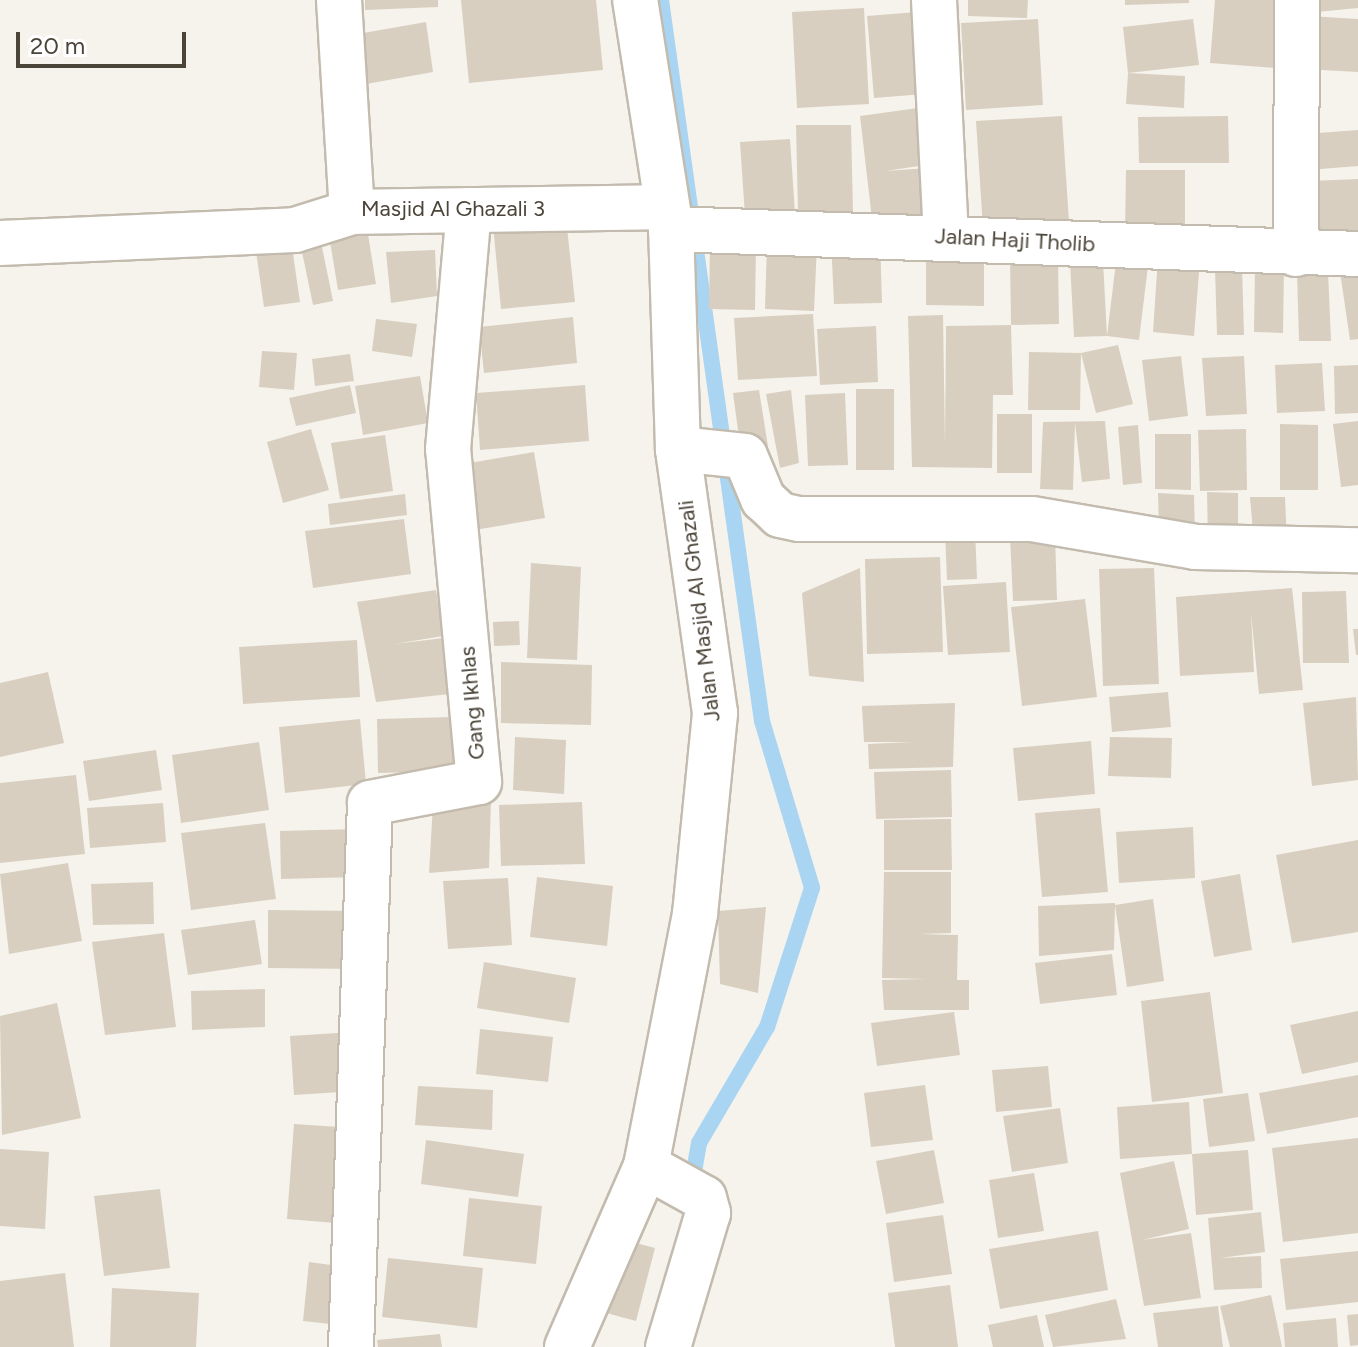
<!DOCTYPE html>
<style>
body{margin:0}
#map{position:relative;width:1358px;height:1347px;overflow:hidden;background:#f6f3ec;font-family:Figtree,sans-serif}
div>[style]{position:absolute}
[style*='--x']{left:calc(var(--x)*1px);top:calc(var(--y)*1px);width:calc(var(--w)*1px);rotate:calc(var(--a)*1deg)}
.stream>*{height:16px;margin:-8px;padding:0 8px;transform-origin:8px;border-radius:8px;background:#a9d4f2}
.building>*{inset:0;background:#d8cfc1}
.roads{filter:drop-shadow(2px 0 #c2bbae) drop-shadow(-2px 0 #c2bbae) drop-shadow(0 2px #c2bbae) drop-shadow(0 -2px #c2bbae)}
.minor>*{height:44px;margin:-22px;padding:0 22px;transform-origin:22px;border-radius:22px;background:#fff}
span{translate:-50% -50%;white-space:nowrap;text-align:center;line-height:1.15;-webkit-text-stroke:6px #fff;paint-order:stroke}
.street-label{font-size:22px;color:#4b4439}
.scale{position:absolute;left:16px;top:32px;width:170px;height:36px;box-sizing:border-box;border:4px solid #4b4439;border-top:0;padding-left:10px;font-size:24px;line-height:28px;white-space:nowrap;color:#4b4439;-webkit-text-stroke:6px #fff;paint-order:stroke}
</style>
<div id="map">
<div class="stream">
<i style="--x:661;--y:0;--w:728;--a:82.03"></i>
<i style="--x:762;--y:721;--w:174;--a:73.3"></i>
<i style="--x:812;--y:888;--w:146;--a:107.9"></i>
<i style="--x:767;--y:1027;--w:134;--a:120.4"></i>
<i style="--x:699;--y:1143;--w:47;--a:99.9"></i>
</div>
<div class="building">
<i style="clip-path:polygon(365px 0,438px 0,438px 7px,365px 10px)"></i>
<i style="clip-path:polygon(461px 0,596px 0,603px 70px,469px 83px)"></i>
<i style="clip-path:polygon(968px 0,1028px 0,1027px 18px,968px 16px)"></i>
<i style="clip-path:polygon(1125px 0,1189px 0,1189px 3px,1125px 5px)"></i>
<i style="clip-path:polygon(1215px 0,1282px 0,1277px 68px,1210px 63px)"></i>
<i style="clip-path:polygon(1305px 0,1358px 0,1358px 8px,1306px 13px)"></i>
<i style="clip-path:polygon(864px 8px,869px 104px,797px 108px,792px 12px)"></i>
<i style="clip-path:polygon(930px 11px,937px 93px,874px 98px,867px 16px)"></i>
<i style="clip-path:polygon(1308px 16px,1358px 19px,1358px 72px,1304px 69px)"></i>
<i style="clip-path:polygon(1038px 19px,1043px 105px,966px 110px,961px 23px)"></i>
<i style="clip-path:polygon(1193px 19px,1199px 65px,1128px 73px,1123px 27px)"></i>
<i style="clip-path:polygon(426px 22px,433px 72px,355px 86px,346px 36px)"></i>
<i style="clip-path:polygon(1128px 73px,1185px 76px,1184px 108px,1126px 104px)"></i>
<i style="clip-path:polygon(925px 107px,933px 164px,885px 171px,929px 168px,933px 214px,872px 219px,860px 116px)"></i>
<i style="clip-path:polygon(1062px 116px,1069px 222px,983px 228px,976px 121px)"></i>
<i style="clip-path:polygon(1228px 116px,1229px 163px,1139px 163px,1138px 117px)"></i>
<i style="clip-path:polygon(796px 125px,851px 125px,853px 212px,798px 213px)"></i>
<i style="clip-path:polygon(1358px 130px,1358px 166px,1308px 170px,1305px 134px)"></i>
<i style="clip-path:polygon(790px 139px,795px 213px,745px 216px,740px 142px)"></i>
<i style="clip-path:polygon(1126px 170px,1185px 170px,1185px 236px,1125px 235px)"></i>
<i style="clip-path:polygon(1358px 179px,1358px 243px,1313px 245px,1310px 181px)"></i>
<i style="clip-path:polygon(566px 218px,575px 302px,501px 309px,493px 225px)"></i>
<i style="clip-path:polygon(367px 228px,376px 284px,338px 290px,329px 235px)"></i>
<i style="clip-path:polygon(880px 237px,882px 303px,834px 304px,831px 239px)"></i>
<i style="clip-path:polygon(321px 242px,333px 301px,313px 305px,301px 247px)"></i>
<i style="clip-path:polygon(710px 244px,756px 244px,755px 310px,709px 309px)"></i>
<i style="clip-path:polygon(767px 244px,817px 245px,814px 311px,765px 309px)"></i>
<i style="clip-path:polygon(292px 247px,300px 302px,264px 307px,256px 252px)"></i>
<i style="clip-path:polygon(435px 250px,437px 296px,391px 303px,386px 252px)"></i>
<i style="clip-path:polygon(926px 252px,984px 253px,984px 306px,926px 305px)"></i>
<i style="clip-path:polygon(1058px 256px,1059px 324px,1011px 325px,1010px 257px)"></i>
<i style="clip-path:polygon(1158px 257px,1200px 260px,1194px 336px,1153px 332px)"></i>
<i style="clip-path:polygon(1103px 261px,1107px 336px,1074px 337px,1070px 262px)"></i>
<i style="clip-path:polygon(1116px 262px,1148px 266px,1139px 340px,1107px 336px)"></i>
<i style="clip-path:polygon(1358px 263px,1358px 339px,1350px 340px,1339px 265px)"></i>
<i style="clip-path:polygon(1255px 266px,1284px 267px,1283px 333px,1254px 332px)"></i>
<i style="clip-path:polygon(1242px 267px,1244px 335px,1217px 335px,1215px 268px)"></i>
<i style="clip-path:polygon(1328px 271px,1331px 341px,1299px 341px,1297px 273px)"></i>
<i style="clip-path:polygon(813px 314px,817px 376px,738px 380px,734px 318px)"></i>
<i style="clip-path:polygon(943px 315px,945px 444px,946px 326px,1011px 325px,1013px 395px,993px 395px,992px 468px,912px 467px,908px 316px)"></i>
<i style="clip-path:polygon(573px 317px,577px 363px,484px 373px,479px 327px)"></i>
<i style="clip-path:polygon(376px 319px,417px 324px,412px 357px,372px 351px)"></i>
<i style="clip-path:polygon(876px 326px,878px 382px,820px 385px,817px 329px)"></i>
<i style="clip-path:polygon(1118px 345px,1133px 404px,1096px 413px,1081px 353px)"></i>
<i style="clip-path:polygon(262px 351px,297px 353px,294px 390px,259px 387px)"></i>
<i style="clip-path:polygon(1029px 352px,1081px 353px,1080px 410px,1028px 410px)"></i>
<i style="clip-path:polygon(350px 354px,354px 381px,315px 386px,312px 359px)"></i>
<i style="clip-path:polygon(1181px 356px,1188px 416px,1149px 421px,1142px 360px)"></i>
<i style="clip-path:polygon(1244px 356px,1247px 414px,1206px 416px,1202px 358px)"></i>
<i style="clip-path:polygon(1322px 363px,1325px 411px,1277px 413px,1275px 365px)"></i>
<i style="clip-path:polygon(1358px 365px,1358px 413px,1335px 414px,1334px 366px)"></i>
<i style="clip-path:polygon(420px 376px,428px 423px,363px 435px,355px 386px)"></i>
<i style="clip-path:polygon(350px 385px,356px 413px,296px 426px,289px 398px)"></i>
<i style="clip-path:polygon(585px 385px,589px 441px,480px 450px,476px 393px)"></i>
<i style="clip-path:polygon(856px 389px,894px 389px,894px 470px,856px 470px)"></i>
<i style="clip-path:polygon(759px 390px,770px 459px,740px 445px,733px 393px)"></i>
<i style="clip-path:polygon(791px 390px,799px 463px,780px 468px,766px 394px)"></i>
<i style="clip-path:polygon(845px 393px,848px 465px,808px 466px,805px 395px)"></i>
<i style="clip-path:polygon(997px 414px,1032px 414px,1032px 473px,997px 473px)"></i>
<i style="clip-path:polygon(1105px 421px,1110px 479px,1082px 482px,1075px 423px,1073px 490px,1040px 489px,1043px 422px)"></i>
<i style="clip-path:polygon(1358px 421px,1358px 485px,1341px 487px,1333px 424px)"></i>
<i style="clip-path:polygon(1280px 424px,1318px 425px,1318px 490px,1280px 490px)"></i>
<i style="clip-path:polygon(1138px 425px,1142px 483px,1123px 485px,1118px 427px)"></i>
<i style="clip-path:polygon(311px 429px,329px 490px,283px 503px,267px 442px)"></i>
<i style="clip-path:polygon(1246px 429px,1247px 490px,1200px 491px,1198px 430px)"></i>
<i style="clip-path:polygon(1155px 434px,1191px 434px,1191px 490px,1155px 489px)"></i>
<i style="clip-path:polygon(385px 435px,393px 491px,340px 499px,331px 443px)"></i>
<i style="clip-path:polygon(534px 452px,545px 518px,475px 530px,464px 464px)"></i>
<i style="clip-path:polygon(1207px 492px,1238px 493px,1238px 539px,1208px 540px)"></i>
<i style="clip-path:polygon(1158px 493px,1194px 495px,1195px 535px,1159px 533px)"></i>
<i style="clip-path:polygon(405px 494px,407px 515px,330px 525px,328px 504px)"></i>
<i style="clip-path:polygon(1250px 497px,1285px 497px,1287px 543px,1254px 544px)"></i>
<i style="clip-path:polygon(404px 519px,411px 574px,313px 588px,305px 531px)"></i>
<i style="clip-path:polygon(975px 530px,977px 579px,947px 580px,945px 531px)"></i>
<i style="clip-path:polygon(1055px 535px,1057px 600px,1013px 601px,1010px 536px)"></i>
<i style="clip-path:polygon(940px 557px,943px 652px,867px 654px,865px 559px)"></i>
<i style="clip-path:polygon(531px 563px,581px 567px,577px 660px,527px 658px)"></i>
<i style="clip-path:polygon(860px 568px,864px 682px,809px 676px,802px 593px)"></i>
<i style="clip-path:polygon(1154px 568px,1159px 684px,1103px 686px,1099px 569px)"></i>
<i style="clip-path:polygon(1006px 582px,1010px 652px,948px 655px,943px 586px)"></i>
<i style="clip-path:polygon(1292px 588px,1303px 690px,1259px 694px,1251px 613px,1254px 672px,1180px 676px,1176px 597px)"></i>
<i style="clip-path:polygon(436px 590px,443px 636px,394px 644px,452px 637px,459px 693px,376px 702px,357px 602px)"></i>
<i style="clip-path:polygon(1346px 591px,1349px 663px,1303px 663px,1302px 592px)"></i>
<i style="clip-path:polygon(1085px 599px,1097px 697px,1022px 706px,1011px 607px)"></i>
<i style="clip-path:polygon(519px 621px,520px 645px,494px 646px,493px 622px)"></i>
<i style="clip-path:polygon(1353px 629px,1358px 629px,1358px 655px,1356px 655px)"></i>
<i style="clip-path:polygon(357px 640px,360px 697px,243px 704px,239px 647px)"></i>
<i style="clip-path:polygon(501px 662px,592px 665px,591px 725px,501px 723px)"></i>
<i style="clip-path:polygon(48px 672px,64px 743px,0 757px,0 683px)"></i>
<i style="clip-path:polygon(1168px 692px,1171px 727px,1112px 732px,1109px 697px)"></i>
<i style="clip-path:polygon(1356px 697px,1358px 780px,1312px 786px,1303px 703px)"></i>
<i style="clip-path:polygon(955px 703px,953px 767px,869px 769px,868px 744px,912px 742px,864px 742px,862px 706px)"></i>
<i style="clip-path:polygon(453px 717px,454px 771px,378px 773px,377px 719px)"></i>
<i style="clip-path:polygon(360px 719px,366px 784px,285px 793px,279px 727px)"></i>
<i style="clip-path:polygon(515px 737px,566px 740px,564px 794px,513px 790px)"></i>
<i style="clip-path:polygon(1110px 737px,1172px 738px,1171px 778px,1108px 776px)"></i>
<i style="clip-path:polygon(1091px 741px,1095px 794px,1018px 801px,1013px 748px)"></i>
<i style="clip-path:polygon(259px 742px,269px 810px,181px 823px,172px 755px)"></i>
<i style="clip-path:polygon(156px 750px,162px 790px,89px 801px,83px 761px)"></i>
<i style="clip-path:polygon(951px 770px,952px 817px,876px 819px,874px 772px)"></i>
<i style="clip-path:polygon(76px 775px,85px 854px,0 863px,0 783px)"></i>
<i style="clip-path:polygon(491px 801px,489px 868px,429px 873px,433px 804px)"></i>
<i style="clip-path:polygon(582px 802px,585px 864px,501px 866px,499px 805px)"></i>
<i style="clip-path:polygon(163px 803px,166px 842px,90px 848px,87px 808px)"></i>
<i style="clip-path:polygon(1100px 808px,1108px 892px,1042px 897px,1035px 813px)"></i>
<i style="clip-path:polygon(951px 819px,952px 870px,884px 870px,884px 820px)"></i>
<i style="clip-path:polygon(265px 823px,276px 899px,191px 910px,181px 833px)"></i>
<i style="clip-path:polygon(1193px 827px,1195px 878px,1119px 883px,1116px 832px)"></i>
<i style="clip-path:polygon(357px 829px,357px 877px,281px 879px,280px 831px)"></i>
<i style="clip-path:polygon(1358px 840px,1358px 932px,1292px 943px,1276px 855px)"></i>
<i style="clip-path:polygon(68px 863px,82px 941px,9px 954px,0 874px)"></i>
<i style="clip-path:polygon(884px 872px,951px 872px,951px 933px,919px 934px,958px 935px,957px 980px,969px 980px,969px 1010px,884px 1010px,882px 980px,926px 979px,882px 978px)"></i>
<i style="clip-path:polygon(1240px 874px,1252px 950px,1214px 957px,1201px 881px)"></i>
<i style="clip-path:polygon(537px 877px,613px 886px,607px 946px,530px 937px)"></i>
<i style="clip-path:polygon(508px 878px,512px 945px,448px 949px,443px 881px)"></i>
<i style="clip-path:polygon(153px 882px,154px 924px,93px 925px,91px 884px)"></i>
<i style="clip-path:polygon(1153px 899px,1164px 981px,1127px 987px,1115px 905px)"></i>
<i style="clip-path:polygon(1115px 903px,1114px 950px,1039px 956px,1038px 906px)"></i>
<i style="clip-path:polygon(766px 907px,758px 993px,720px 984px,718px 911px)"></i>
<i style="clip-path:polygon(268px 910px,360px 911px,360px 969px,268px 968px)"></i>
<i style="clip-path:polygon(255px 920px,262px 964px,188px 975px,181px 930px)"></i>
<i style="clip-path:polygon(164px 933px,176px 1027px,105px 1035px,92px 942px)"></i>
<i style="clip-path:polygon(1112px 954px,1117px 995px,1040px 1004px,1035px 963px)"></i>
<i style="clip-path:polygon(484px 962px,576px 978px,569px 1023px,477px 1008px)"></i>
<i style="clip-path:polygon(265px 989px,265px 1027px,192px 1030px,191px 991px)"></i>
<i style="clip-path:polygon(1210px 992px,1223px 1093px,1152px 1102px,1141px 1001px)"></i>
<i style="clip-path:polygon(57px 1003px,81px 1118px,2px 1135px,0 1016px)"></i>
<i style="clip-path:polygon(1358px 1011px,1358px 1062px,1302px 1074px,1290px 1025px)"></i>
<i style="clip-path:polygon(954px 1012px,960px 1055px,877px 1066px,871px 1023px)"></i>
<i style="clip-path:polygon(480px 1029px,553px 1037px,548px 1082px,476px 1074px)"></i>
<i style="clip-path:polygon(353px 1032px,357px 1091px,294px 1095px,290px 1036px)"></i>
<i style="clip-path:polygon(1048px 1066px,1052px 1107px,996px 1112px,992px 1070px)"></i>
<i style="clip-path:polygon(1358px 1075px,1358px 1117px,1267px 1134px,1259px 1093px)"></i>
<i style="clip-path:polygon(925px 1085px,933px 1140px,871px 1147px,864px 1093px)"></i>
<i style="clip-path:polygon(418px 1086px,493px 1090px,492px 1130px,415px 1125px)"></i>
<i style="clip-path:polygon(1248px 1093px,1255px 1141px,1209px 1147px,1203px 1099px)"></i>
<i style="clip-path:polygon(1189px 1102px,1192px 1154px,1120px 1159px,1117px 1107px)"></i>
<i style="clip-path:polygon(1060px 1108px,1068px 1163px,1012px 1172px,1003px 1116px)"></i>
<i style="clip-path:polygon(294px 1124px,355px 1128px,348px 1224px,287px 1219px)"></i>
<i style="clip-path:polygon(1358px 1138px,1358px 1233px,1283px 1242px,1272px 1148px)"></i>
<i style="clip-path:polygon(426px 1140px,524px 1154px,518px 1197px,421px 1184px)"></i>
<i style="clip-path:polygon(0 1149px,49px 1152px,45px 1229px,0 1226px)"></i>
<i style="clip-path:polygon(934px 1150px,944px 1203px,886px 1214px,876px 1161px)"></i>
<i style="clip-path:polygon(1248px 1150px,1253px 1210px,1196px 1215px,1192px 1154px)"></i>
<i style="clip-path:polygon(1174px 1161px,1189px 1229px,1142px 1240px,1191px 1233px,1201px 1298px,1144px 1306px,1120px 1173px)"></i>
<i style="clip-path:polygon(1034px 1173px,1044px 1231px,998px 1238px,989px 1180px)"></i>
<i style="clip-path:polygon(160px 1189px,170px 1268px,104px 1276px,94px 1196px)"></i>
<i style="clip-path:polygon(469px 1198px,542px 1206px,536px 1264px,463px 1256px)"></i>
<i style="clip-path:polygon(1261px 1212px,1265px 1252px,1220px 1258px,1261px 1256px,1262px 1288px,1214px 1290px,1208px 1218px)"></i>
<i style="clip-path:polygon(943px 1215px,952px 1274px,894px 1282px,886px 1223px)"></i>
<i style="clip-path:polygon(1098px 1231px,1108px 1290px,1000px 1309px,989px 1249px)"></i>
<i style="clip-path:polygon(617px 1238px,655px 1248px,636px 1321px,599px 1311px)"></i>
<i style="clip-path:polygon(1358px 1251px,1358px 1302px,1286px 1310px,1280px 1259px)"></i>
<i style="clip-path:polygon(388px 1258px,483px 1268px,477px 1328px,382px 1317px)"></i>
<i style="clip-path:polygon(309px 1262px,346px 1267px,339px 1325px,303px 1321px)"></i>
<i style="clip-path:polygon(65px 1273px,74px 1347px,0 1347px,0 1281px)"></i>
<i style="clip-path:polygon(950px 1285px,958px 1347px,895px 1347px,888px 1293px)"></i>
<i style="clip-path:polygon(112px 1288px,199px 1293px,196px 1347px,110px 1347px)"></i>
<i style="clip-path:polygon(1271px 1295px,1282px 1347px,1230px 1347px,1220px 1306px)"></i>
<i style="clip-path:polygon(1116px 1299px,1126px 1339px,1053px 1347px,1045px 1315px)"></i>
<i style="clip-path:polygon(1218px 1306px,1223px 1347px,1158px 1347px,1153px 1313px)"></i>
<i style="clip-path:polygon(1358px 1314px,1358px 1345px,1350px 1346px,1347px 1315px)"></i>
<i style="clip-path:polygon(1037px 1315px,1044px 1347px,993px 1347px,988px 1325px)"></i>
<i style="clip-path:polygon(1336px 1318px,1338px 1347px,1285px 1347px,1283px 1323px)"></i>
<i style="clip-path:polygon(440px 1334px,442px 1347px,378px 1347px,377px 1340px)"></i>
</div>
<div class="roads">
<div class="minor">
<i style="--x:339;--y:0;--w:212;--a:86.5"></i>
<i style="--x:352;--y:212;--w:315;--a:-0.9"></i>
<i style="--x:934;--y:0;--w:236;--a:87.1"></i>
<i style="--x:671;--y:229;--w:687;--a:2.08"></i>
<i style="--x:0;--y:243;--w:295;--a:-2.5"></i>
<i style="--x:295;--y:230;--w:60;--a:-17.5"></i>
<i style="--x:1296;--y:254;--w:254;--a:-89.8"></i>
<i style="--x:678;--y:449;--w:67;--a:6"></i>
<i style="--x:745;--y:456;--w:47;--a:67.3"></i>
<i style="--x:763;--y:499;--w:23;--a:43"></i>
<i style="--x:780;--y:515;--w:19;--a:12"></i>
<i style="--x:799;--y:519;--w:233;--a:0"></i>
<i style="--x:1032;--y:519;--w:165;--a:9.7"></i>
<i style="--x:1195;--y:547;--w:163;--a:1.1"></i>
<i style="--x:646;--y:1166;--w:66;--a:28.9"></i>
<i style="--x:704;--y:1198;--w:16;--a:75"></i>
<i style="--x:708;--y:1213;--w:140;--a:106.6"></i>
<i style="--x:351;--y:1347;--w:544;--a:-88"></i>
<i style="--x:370;--y:803;--w:111;--a:-10.9"></i>
<i style="--x:479;--y:782;--w:334;--a:-95.3"></i>
<i style="--x:448;--y:449;--w:240;--a:-85"></i>
<i style="--x:567;--y:1347;--w:197;--a:-66.4"></i>
<i style="--x:646;--y:1166;--w:257;--a:-79"></i>
<i style="--x:695;--y:914;--w:202;--a:-84.3"></i>
<i style="--x:715;--y:713;--w:267;--a:-98"></i>
<i style="--x:678;--y:449;--w:220;--a:-91.8"></i>
<i style="--x:671;--y:229;--w:232;--a:-98.9"></i>
</div>
</div>
<div class="street-label">
<span style="left:453px;top:209px">Masjid Al Ghazali 3</span>
<span style="left:1015px;top:240px;rotate:3deg">Jalan Haji Tholib</span>
<span style="left:699px;top:611px;rotate:-97deg">Jalan Masjid Al Ghazali</span>
<span style="left:472px;top:703px;rotate:-95deg">Gang Ikhlas</span>
</div>
<div class="scale">20 m</div>
</div>
